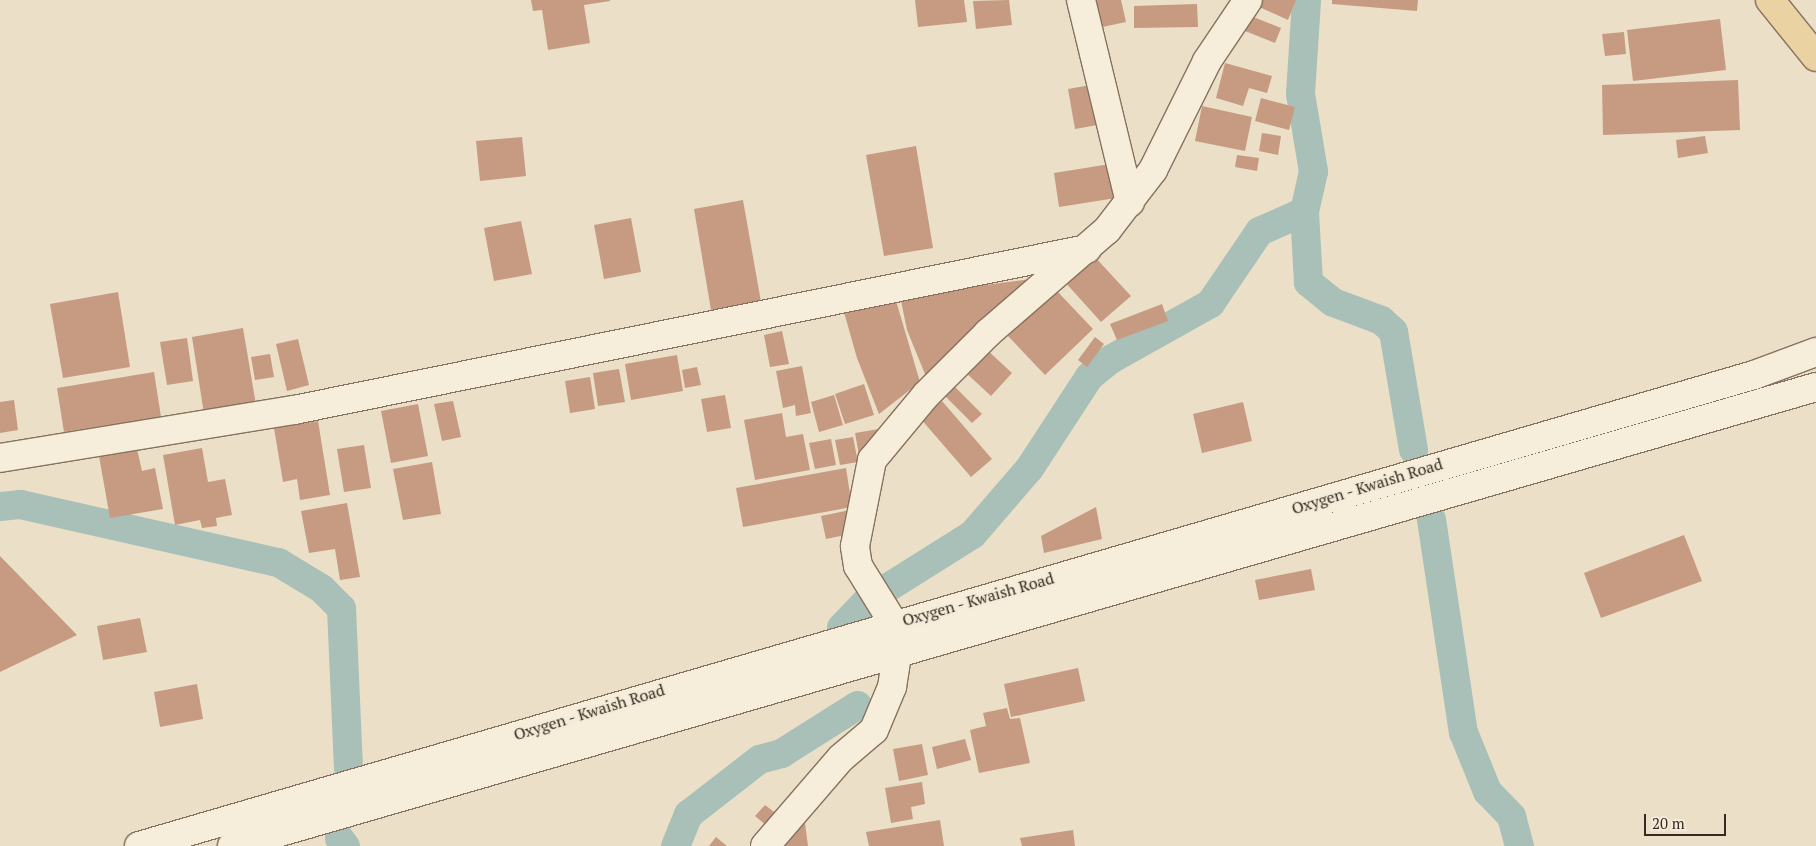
<!DOCTYPE html>
<style>
body{margin:0}
#map{position:relative;width:1816px;height:846px;overflow:hidden;background:#ebdfc8;font-family:"PT Serif",serif}
div>[style]{position:absolute}
[style*='--x']{left:calc(var(--x)*1px);top:calc(var(--y)*1px);width:calc(var(--w)*1px);rotate:calc(var(--a)*1deg)}
.canal>*{height:29px;margin:-14.5px;padding:0 14.5px;transform-origin:14.5px;border-radius:14.5px;background:#a8c0b8}
.building>*{inset:0;background:#c69b81}
.roads{filter:drop-shadow(1px 0 #86725e) drop-shadow(-1px 0 #86725e) drop-shadow(0 1px #86725e) drop-shadow(0 -1px #86725e)}
.street>*{height:28px;margin:-14px;padding:0 14px;transform-origin:14px;border-radius:14px;background:#f6eddb}
.secondary>*{height:28px;margin:-14px;padding:0 14px;transform-origin:14px;border-radius:14px;background:#f6eddb}
.primary>*{height:28px;margin:-14px;padding:0 14px;transform-origin:14px;border-radius:14px;background:#ebd2a3}
span{translate:-50% -50%;white-space:nowrap;text-align:center;line-height:1.15;-webkit-text-stroke:4px #f3ead7;paint-order:stroke}
.street-label{font-size:16px;color:#372b21}
.scale{position:absolute;left:1644px;top:814px;width:82px;height:22px;box-sizing:border-box;border:2px solid #372b21;border-top:0;padding-left:6px;font-size:15px;line-height:18px;white-space:nowrap;color:#372b21;-webkit-text-stroke:4px #f3ead7;paint-order:stroke}
</style>
<div id="map">
<div class="canal">
<i style="--x:1304;--y:211;--w:71;--a:86.8"></i>
<i style="--x:1308;--y:282;--w:32;--a:39"></i>
<i style="--x:1333;--y:302;--w:51;--a:20.6"></i>
<i style="--x:1381;--y:320;--w:16;--a:43"></i>
<i style="--x:1393;--y:331;--w:120;--a:80.4"></i>
<i style="--x:0;--y:506;--w:20;--a:-6"></i>
<i style="--x:20;--y:504;--w:264;--a:12.7"></i>
<i style="--x:278;--y:562;--w:50;--a:31.2"></i>
<i style="--x:321;--y:588;--w:28;--a:45"></i>
<i style="--x:341;--y:608;--w:159;--a:87.5"></i>
<i style="--x:1431;--y:519;--w:215;--a:81.5"></i>
<i style="--x:1463;--y:732;--w:64;--a:67.9"></i>
<i style="--x:1487;--y:791;--w:35;--a:46"></i>
<i style="--x:1511;--y:816;--w:31;--a:75"></i>
<i style="--x:841;--y:627;--w:37;--a:-46"></i>
<i style="--x:867;--y:600;--w:124;--a:-32.2"></i>
<i style="--x:972;--y:534;--w:87;--a:-49.2"></i>
<i style="--x:1029;--y:468;--w:110;--a:-56.9"></i>
<i style="--x:1089;--y:376;--w:27;--a:-39"></i>
<i style="--x:1110;--y:359;--w:115;--a:-29.2"></i>
<i style="--x:1210;--y:303;--w:87;--a:-55.8"></i>
<i style="--x:1259;--y:231;--w:49;--a:-24"></i>
<i style="--x:1304;--y:211;--w:41;--a:-77.3"></i>
<i style="--x:1313;--y:171;--w:79;--a:-99.5"></i>
<i style="--x:1300;--y:93;--w:93;--a:-86.3"></i>
<i style="--x:339;--y:838;--w:10;--a:53"></i>
<i style="--x:675;--y:846;--w:35;--a:-68"></i>
<i style="--x:688;--y:814;--w:90;--a:-37.8"></i>
<i style="--x:759;--y:759;--w:23;--a:-15"></i>
<i style="--x:781;--y:753;--w:90;--a:-32.3"></i>
</div>
<div class="building">
<i style="clip-path:polygon(531px 0,610px 0,610px 1px,584px 5px,590px 43px,548px 50px,542px 10px,533px 11px)"></i>
<i style="clip-path:polygon(915px 0,964px 0,967px 22px,918px 27px)"></i>
<i style="clip-path:polygon(1009px 0,1012px 25px,976px 29px,973px 1px)"></i>
<i style="clip-path:polygon(1087px 0,1121px 0,1126px 22px,1093px 29px)"></i>
<i style="clip-path:polygon(1260px 0,1296px 0,1288px 20px,1257px 6px)"></i>
<i style="clip-path:polygon(1332px 0,1418px 0,1417px 11px,1332px 4px)"></i>
<i style="clip-path:polygon(1197px 4px,1198px 27px,1134px 28px,1134px 6px)"></i>
<i style="clip-path:polygon(1246px 14px,1281px 28px,1275px 43px,1240px 29px)"></i>
<i style="clip-path:polygon(1720px 19px,1726px 70px,1633px 81px,1627px 30px)"></i>
<i style="clip-path:polygon(1624px 32px,1626px 54px,1605px 56px,1602px 34px)"></i>
<i style="clip-path:polygon(1225px 63px,1272px 76px,1267px 93px,1249px 88px,1243px 106px,1216px 98px)"></i>
<i style="clip-path:polygon(1738px 80px,1740px 130px,1603px 135px,1602px 85px)"></i>
<i style="clip-path:polygon(1096px 84px,1103px 124px,1075px 129px,1068px 89px)"></i>
<i style="clip-path:polygon(1261px 98px,1295px 107px,1289px 130px,1255px 121px)"></i>
<i style="clip-path:polygon(1202px 106px,1252px 117px,1245px 151px,1195px 141px)"></i>
<i style="clip-path:polygon(1262px 133px,1281px 136px,1278px 155px,1259px 151px)"></i>
<i style="clip-path:polygon(1705px 136px,1708px 153px,1678px 158px,1676px 140px)"></i>
<i style="clip-path:polygon(522px 137px,526px 176px,480px 181px,476px 141px)"></i>
<i style="clip-path:polygon(916px 146px,933px 248px,884px 256px,866px 155px)"></i>
<i style="clip-path:polygon(1237px 155px,1259px 158px,1257px 171px,1235px 167px)"></i>
<i style="clip-path:polygon(1110px 164px,1116px 198px,1059px 207px,1054px 173px)"></i>
<i style="clip-path:polygon(743px 200px,761px 302px,711px 310px,694px 209px)"></i>
<i style="clip-path:polygon(631px 218px,641px 272px,604px 279px,594px 225px)"></i>
<i style="clip-path:polygon(521px 221px,532px 274px,494px 281px,484px 228px)"></i>
<i style="clip-path:polygon(1093px 255px,1131px 296px,1101px 322px,1064px 281px)"></i>
<i style="clip-path:polygon(1031px 279px,927px 379px,907px 330px,900px 296px)"></i>
<i style="clip-path:polygon(1056px 290px,1093px 329px,1045px 375px,1008px 336px)"></i>
<i style="clip-path:polygon(118px 292px,130px 367px,63px 378px,50px 304px)"></i>
<i style="clip-path:polygon(894px 294px,920px 382px,879px 414px,857px 358px,842px 305px)"></i>
<i style="clip-path:polygon(1162px 304px,1168px 321px,1117px 340px,1110px 324px)"></i>
<i style="clip-path:polygon(243px 328px,256px 405px,204px 414px,192px 337px)"></i>
<i style="clip-path:polygon(782px 331px,789px 364px,770px 367px,764px 335px)"></i>
<i style="clip-path:polygon(1095px 337px,1104px 344px,1087px 367px,1078px 360px)"></i>
<i style="clip-path:polygon(187px 338px,193px 381px,167px 385px,160px 342px)"></i>
<i style="clip-path:polygon(298px 339px,309px 385px,287px 391px,276px 344px)"></i>
<i style="clip-path:polygon(985px 348px,1012px 373px,991px 396px,964px 371px)"></i>
<i style="clip-path:polygon(270px 354px,274px 377px,255px 380px,251px 357px)"></i>
<i style="clip-path:polygon(677px 355px,683px 391px,631px 400px,625px 364px)"></i>
<i style="clip-path:polygon(802px 366px,811px 413px,796px 416px,795px 405px,783px 408px,776px 371px)"></i>
<i style="clip-path:polygon(697px 367px,701px 385px,685px 388px,682px 370px)"></i>
<i style="clip-path:polygon(619px 369px,625px 402px,598px 406px,593px 373px)"></i>
<i style="clip-path:polygon(154px 372px,161px 417px,64px 432px,57px 388px)"></i>
<i style="clip-path:polygon(590px 377px,595px 409px,570px 413px,565px 381px)"></i>
<i style="clip-path:polygon(864px 384px,874px 415px,845px 424px,835px 394px)"></i>
<i style="clip-path:polygon(955px 387px,982px 414px,972px 423px,945px 396px)"></i>
<i style="clip-path:polygon(725px 395px,731px 428px,707px 432px,701px 399px)"></i>
<i style="clip-path:polygon(834px 395px,843px 425px,819px 432px,811px 402px)"></i>
<i style="clip-path:polygon(14px 400px,18px 430px,0 433px,0 402px)"></i>
<i style="clip-path:polygon(453px 401px,461px 437px,442px 441px,434px 404px)"></i>
<i style="clip-path:polygon(942px 401px,992px 459px,971px 477px,920px 418px)"></i>
<i style="clip-path:polygon(1243px 402px,1252px 441px,1202px 453px,1193px 414px)"></i>
<i style="clip-path:polygon(418px 404px,428px 456px,391px 463px,381px 411px)"></i>
<i style="clip-path:polygon(782px 413px,786px 437px,803px 434px,810px 470px,755px 480px,744px 420px)"></i>
<i style="clip-path:polygon(318px 421px,330px 495px,300px 500px,297px 479px,283px 482px,274px 428px)"></i>
<i style="clip-path:polygon(879px 429px,882px 446px,860px 461px,855px 433px)"></i>
<i style="clip-path:polygon(853px 437px,858px 462px,840px 465px,835px 440px)"></i>
<i style="clip-path:polygon(831px 439px,836px 465px,815px 469px,809px 443px)"></i>
<i style="clip-path:polygon(364px 445px,371px 488px,344px 492px,337px 449px)"></i>
<i style="clip-path:polygon(202px 448px,208px 482px,225px 479px,232px 515px,216px 518px,217px 526px,202px 528px,200px 520px,175px 525px,163px 455px)"></i>
<i style="clip-path:polygon(137px 449px,142px 471px,155px 468px,163px 509px,110px 518px,99px 456px)"></i>
<i style="clip-path:polygon(432px 462px,441px 514px,403px 520px,393px 469px)"></i>
<i style="clip-path:polygon(846px 468px,852px 507px,743px 527px,736px 488px)"></i>
<i style="clip-path:polygon(347px 503px,360px 577px,340px 580px,335px 549px,309px 553px,301px 511px)"></i>
<i style="clip-path:polygon(1096px 507px,1102px 539px,1044px 553px,1041px 536px)"></i>
<i style="clip-path:polygon(850px 510px,855px 533px,826px 539px,821px 516px)"></i>
<i style="clip-path:polygon(1684px 535px,1702px 581px,1601px 618px,1584px 573px)"></i>
<i style="clip-path:polygon(0 556px,77px 635px,0 672px)"></i>
<i style="clip-path:polygon(1311px 569px,1315px 590px,1259px 600px,1255px 580px)"></i>
<i style="clip-path:polygon(140px 618px,147px 652px,103px 660px,97px 626px)"></i>
<i style="clip-path:polygon(1078px 668px,1085px 701px,1011px 717px,1004px 684px)"></i>
<i style="clip-path:polygon(197px 684px,203px 719px,160px 727px,154px 692px)"></i>
<i style="clip-path:polygon(1007px 708px,1010px 719px,1020px 718px,1030px 763px,979px 773px,970px 730px,986px 726px,983px 713px)"></i>
<i style="clip-path:polygon(965px 739px,971px 760px,937px 769px,932px 747px)"></i>
<i style="clip-path:polygon(922px 744px,928px 775px,899px 781px,893px 749px)"></i>
<i style="clip-path:polygon(922px 782px,925px 804px,911px 807px,913px 819px,891px 823px,885px 788px)"></i>
<i style="clip-path:polygon(765px 805px,778px 815px,768px 827px,755px 816px)"></i>
<i style="clip-path:polygon(940px 820px,944px 846px,869px 846px,866px 832px)"></i>
<i style="clip-path:polygon(805px 823px,808px 846px,777px 846px,794px 824px)"></i>
<i style="clip-path:polygon(1073px 830px,1075px 846px,1022px 846px,1020px 838px)"></i>
<i style="clip-path:polygon(716px 837px,727px 846px,709px 846px)"></i>
</div>
<div class="roads">
<div class="street">
<i style="--x:1081;--y:0;--w:208;--a:76.4"></i>
<i style="--x:0;--y:458;--w:298;--a:-9.3"></i>
<i style="--x:294;--y:410;--w:809;--a:-11.48"></i>
<i style="--x:765;--y:846;--w:116;--a:-49.2"></i>
<i style="--x:841;--y:758;--w:43;--a:-40.3"></i>
<i style="--x:874;--y:730;--w:47;--a:-67.3"></i>
<i style="--x:892;--y:687;--w:33;--a:-81"></i>
<i style="--x:897;--y:654;--w:30;--a:-96"></i>
<i style="--x:894;--y:624;--w:68;--a:-121.8"></i>
<i style="--x:858;--y:566;--w:20;--a:-99"></i>
<i style="--x:855;--y:546;--w:88;--a:-78.8"></i>
<i style="--x:872;--y:460;--w:85;--a:-50.3"></i>
<i style="--x:926;--y:395;--w:88;--a:-45"></i>
<i style="--x:988;--y:333;--w:157;--a:-40.9"></i>
<i style="--x:1107;--y:230;--w:76;--a:-52.5"></i>
<i style="--x:1153;--y:170;--w:122;--a:-63.6"></i>
<i style="--x:1207;--y:61;--w:73;--a:-56.1"></i>
</div>
<div class="secondary">
<i style="--x:139;--y:846;--w:1682;--a:-16.26"></i>
<i style="--x:1754;--y:375;--w:66;--a:-20.4"></i>
<i style="--x:232;--y:846;--w:1649;--a:-16.16"></i>
</div>
<div class="primary">
<i style="--x:1770;--y:0;--w:73;--a:51.1"></i>
</div>
</div>
<div class="street-label">
<span style="left:1367px;top:486px;rotate:-17deg">Oxygen - Kwaish Road</span>
<span style="left:978px;top:599px;rotate:-16deg">Oxygen - Kwaish Road</span>
<span style="left:589px;top:712px;rotate:-17deg">Oxygen - Kwaish Road</span>
</div>
<div class="scale">20 m</div>
</div>
